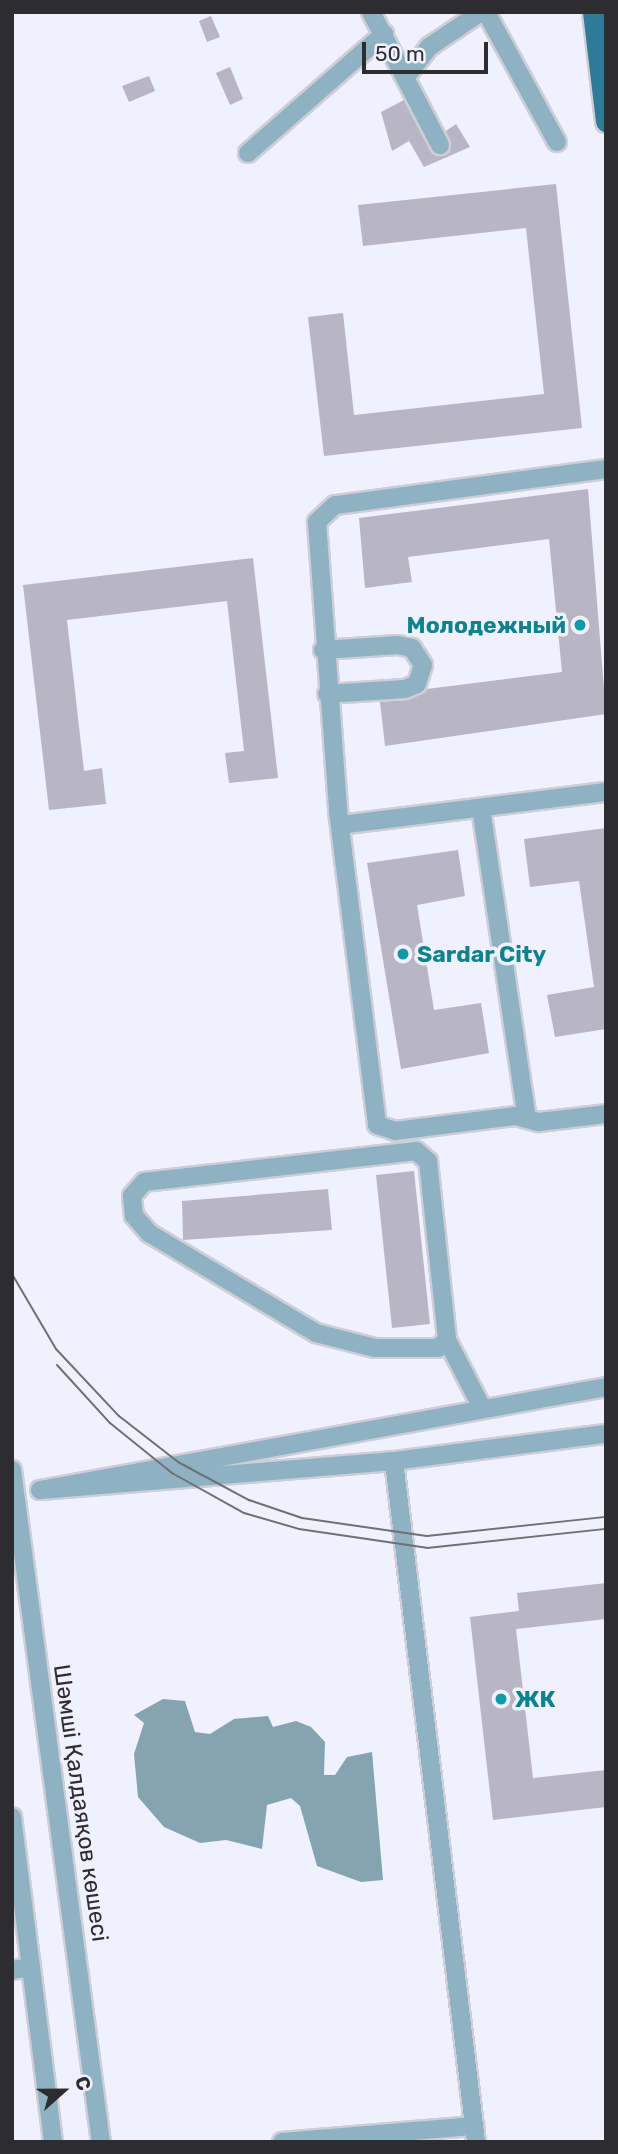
<!DOCTYPE html>
<meta charset="utf-8">
<style>
body{margin:0}
#map{position:relative;width:618px;height:2154px;overflow:hidden;background:#f1f1fd;font-family:Rubik,sans-serif}
div>[style]{position:absolute}
[style*='--x']{left:calc(var(--x)*1px);top:calc(var(--y)*1px);width:calc(var(--w)*1px);rotate:calc(var(--a)*1deg)}
.water>*{inset:0;background:#84a4b2}
.building>*{inset:0;background:#b7b6c2}
.roads{filter:drop-shadow(2px 0 #ceced8) drop-shadow(-2px 0 #ceced8) drop-shadow(0 2px #ceced8) drop-shadow(0 -2px #ceced8)}
.minor>*{height:18px;margin:-9px;padding:0 9px;transform-origin:9px;border-radius:9px;background:#8eb2c2}
.major>*{height:21px;margin:-10.5px;padding:0 10.5px;transform-origin:10.5px;border-radius:10.5px;background:#2e7b97}
.tram>*{height:2px;margin:-1px;padding:0 1px;transform-origin:1px;border-radius:1px;background:#6f6f75}
.dots>*{width:19px;height:19px;translate:-50% -50%;box-sizing:border-box;border:4px solid #f1f1fd;border-radius:50%}
span{translate:-50% -50%;white-space:nowrap;text-align:center;line-height:1.15;-webkit-text-stroke:7px #f1f1fd;paint-order:stroke}
.culture-label{font-size:23px;color:#0d838f;font-weight:700}
.right{translate:-100% -50%;text-align:right}
.left{translate:0 -50%;text-align:left}
.street-label{font-size:23px;color:#2d2d31}
.frame{position:absolute;inset:0;border:14px solid #2d2d31;pointer-events:none}
.north{position:absolute;left:28px;top:2056px;width:70px;height:70px;-webkit-text-stroke:5px #f1f1fd;paint-order:stroke;rotate:69deg;font-size:19px;font-weight:700;line-height:28px;text-align:center;color:#2d2d31}
.north::after{content:'';display:block;margin:auto;width:24px;height:32px;background:#2d2d31;clip-path:polygon(50% 0,100% 100%,50% 72%,0 100%)}
.scale{position:absolute;left:362px;top:42px;width:126px;height:32px;box-sizing:border-box;border:4px solid #2d2d31;border-top:0;padding-left:9px;font-size:21px;line-height:24px;white-space:nowrap;color:#2d2d31;-webkit-text-stroke:5px #f1f1fd;paint-order:stroke}
</style>
<div id="map">
<div class="water">
<i style="clip-path:polygon(163px 1699px,185px 1701px,195px 1732px,210px 1734px,234px 1719px,268px 1716px,273px 1727px,296px 1721px,311px 1727px,325px 1742px,324px 1775px,335px 1775px,347px 1757px,372px 1752px,383px 1880px,361px 1882px,317px 1866px,300px 1806px,291px 1798px,267px 1805px,262px 1849px,226px 1840px,200px 1843px,164px 1827px,138px 1797px,134px 1754px,144px 1723px,134px 1715px)"></i>
</div>
<div class="building">
<i style="clip-path:polygon(211px 16px,220px 37px,207px 42px,199px 21px)"></i>
<i style="clip-path:polygon(230px 67px,243px 99px,230px 105px,216px 73px)"></i>
<i style="clip-path:polygon(149px 76px,155px 91px,129px 102px,122px 86px)"></i>
<i style="clip-path:polygon(404px 100px,433px 154px,449px 152px,446px 131px,456px 124px,470px 147px,424px 167px,409px 141px,392px 151px,381px 112px)"></i>
<i style="clip-path:polygon(556px 184px,582px 428px,324px 456px,308px 317px,343px 313px,354px 415px,544px 394px,526px 228px,363px 246px,358px 205px)"></i>
<i style="clip-path:polygon(588px 489px,606px 714px,385px 746px,380px 702px,409px 700px,427px 689px,562px 672px,549px 539px,408px 557px,412px 582px,365px 588px,359px 518px)"></i>
<i style="clip-path:polygon(253px 558px,278px 778px,229px 783px,225px 753px,244px 751px,227px 601px,67px 620px,84px 771px,102px 768px,106px 804px,49px 810px,23px 585px)"></i>
<i style="clip-path:polygon(606px 828px,606px 1029px,555px 1037px,547px 995px,594px 987px,579px 881px,530px 887px,524px 839px)"></i>
<i style="clip-path:polygon(458px 850px,465px 896px,417px 905px,434px 1010px,481px 1003px,489px 1053px,401px 1069px,367px 863px)"></i>
<i style="clip-path:polygon(414px 1171px,430px 1324px,392px 1328px,376px 1175px)"></i>
<i style="clip-path:polygon(328px 1189px,332px 1230px,183px 1240px,182px 1201px)"></i>
<i style="clip-path:polygon(606px 1583px,606px 1619px,516px 1629px,533px 1778px,606px 1770px,606px 1807px,493px 1820px,470px 1617px,519px 1611px,517px 1593px)"></i>
</div>
<div class="roads">
<div class="minor">
<i style="--x:371;--y:12;--w:150;--a:62.6"></i>
<i style="--x:486;--y:12;--w:148;--a:61.4"></i>
<i style="--x:408;--y:74;--w:34;--a:-52"></i>
<i style="--x:429;--y:47;--w:63;--a:-33.9"></i>
<i style="--x:248;--y:153;--w:181;--a:-41.2"></i>
<i style="--x:606;--y:469;--w:273;--a:172.4"></i>
<i style="--x:335;--y:505;--w:25;--a:137"></i>
<i style="--x:317;--y:522;--w:290;--a:85.8"></i>
<i style="--x:338;--y:811;--w:316;--a:82.9"></i>
<i style="--x:377;--y:1125;--w:19;--a:18"></i>
<i style="--x:395;--y:1131;--w:122;--a:-7.1"></i>
<i style="--x:516;--y:1116;--w:24;--a:15"></i>
<i style="--x:539;--y:1122;--w:67;--a:-6.8"></i>
<i style="--x:323;--y:650;--w:75;--a:-3.8"></i>
<i style="--x:398;--y:645;--w:14;--a:12"></i>
<i style="--x:412;--y:648;--w:20;--a:57"></i>
<i style="--x:423;--y:665;--w:20;--a:108"></i>
<i style="--x:417;--y:684;--w:13;--a:157"></i>
<i style="--x:405;--y:689;--w:78;--a:176.3"></i>
<i style="--x:481;--y:808;--w:314;--a:81.6"></i>
<i style="--x:340;--y:825;--w:268;--a:-7.1"></i>
<i style="--x:416;--y:1151;--w:16;--a:40"></i>
<i style="--x:428;--y:1161;--w:180;--a:83.9"></i>
<i style="--x:447;--y:1340;--w:12;--a:138"></i>
<i style="--x:438;--y:1348;--w:63;--a:180"></i>
<i style="--x:375;--y:1348;--w:61;--a:-165.7"></i>
<i style="--x:316;--y:1333;--w:195;--a:-149.1"></i>
<i style="--x:149;--y:1233;--w:23;--a:-131"></i>
<i style="--x:134;--y:1216;--w:20;--a:-96"></i>
<i style="--x:132;--y:1196;--w:18;--a:-49"></i>
<i style="--x:144;--y:1182;--w:274;--a:-6.5"></i>
<i style="--x:447;--y:1340;--w:74;--a:62.7"></i>
<i style="--x:394;--y:1461;--w:214;--a:-7.3"></i>
<i style="--x:12;--y:1470;--w:678;--a:82.46"></i>
<i style="--x:12;--y:1817;--w:328;--a:82.8"></i>
<i style="--x:12;--y:1970;--w:19;--a:-9"></i>
<i style="--x:282;--y:2142;--w:193;--a:-4.8"></i>
<i style="--x:476;--y:2142;--w:686;--a:-96.87"></i>
<i style="--x:394;--y:1461;--w:355;--a:175.3"></i>
<i style="--x:40;--y:1490;--w:575;--a:-10.31"></i>
</div>
<div class="major">
<i style="--x:593;--y:12;--w:110;--a:83.2"></i>
</div>
</div>
<div class="tram">
<i style="--x:12;--y:1274;--w:87;--a:59.6"></i>
<i style="--x:56;--y:1349;--w:92;--a:46.8"></i>
<i style="--x:119;--y:1416;--w:75;--a:37.9"></i>
<i style="--x:178;--y:1462;--w:81;--a:28.2"></i>
<i style="--x:249;--y:1500;--w:56;--a:18.8"></i>
<i style="--x:302;--y:1518;--w:126;--a:8.2"></i>
<i style="--x:427;--y:1536;--w:180;--a:-6.1"></i>
<i style="--x:57;--y:1365;--w:79;--a:47.6"></i>
<i style="--x:110;--y:1423;--w:80;--a:38.9"></i>
<i style="--x:172;--y:1473;--w:82;--a:29.1"></i>
<i style="--x:244;--y:1513;--w:57;--a:16.2"></i>
<i style="--x:299;--y:1529;--w:129;--a:8.4"></i>
<i style="--x:427;--y:1548;--w:180;--a:-6.1"></i>
</div>
<div class="dots">
<i style="left:580px;top:625px;background:#0f9aa8"></i>
<i style="left:403px;top:954px;background:#0f9aa8"></i>
<i style="left:501px;top:1699px;background:#0f9aa8"></i>
</div>
<div class="culture-label">
<span class="right" style="left:566px;top:625px">Молодежный</span>
<span class="left" style="left:417px;top:954px">Sardar City</span>
<span class="left" style="left:515px;top:1699px">ЖК</span>
</div>
<div class="street-label">
<span style="left:81px;top:1803px;rotate:82deg">Шәмші Қалдаяқов көшесі</span>
</div>
<div class="frame"></div>
<div class="north">С</div>
<div class="scale">50 m</div>
</div>
